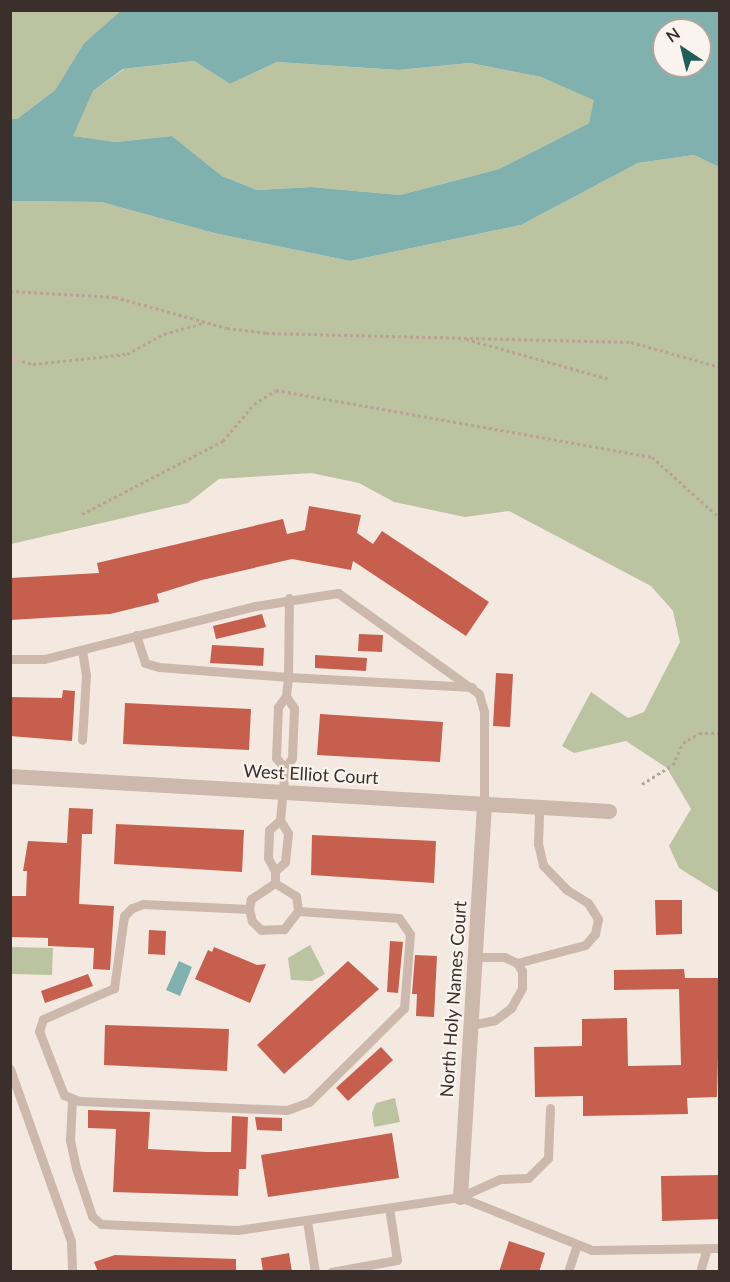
<!DOCTYPE html>
<style>
body{margin:0}
#map{position:relative;width:730px;height:1282px;overflow:hidden;background:#f4e9e1;font-family:Lato,sans-serif}
div>[style]{position:absolute}
[style*='--x']{left:calc(var(--x)*1px);top:calc(var(--y)*1px);width:calc(var(--w)*1px);rotate:calc(var(--a)*1deg)}
.green>*{inset:0;background:#bbc3a0}
.water>*{inset:0;background:#80b1af}
.building>*{inset:0;background:#c65f4d}
.path>*{height:3px;margin-top:-1.5px;transform-origin:0;background:repeating-linear-gradient(90deg,#b8a296 0 3px,transparent 0 6px)}
.service>*{height:9px;margin:-4.5px;padding:0 4.5px;transform-origin:4.5px;border-radius:4.5px;background:#ccb8ac}
.minor>*{height:15px;margin:-7.5px;padding:0 7.5px;transform-origin:7.5px;border-radius:7.5px;background:#ccb8ac}
span{translate:-50% -50%;white-space:nowrap;text-align:center;line-height:1.15;-webkit-text-stroke:4.5px #fbf4ee;paint-order:stroke}
.street-label{font-size:18px;color:#3b2f2b}
.frame{position:absolute;inset:0;border:12px solid #3b2f2b;pointer-events:none}
.north{position:absolute;left:652px;top:18px;width:60px;height:60px;box-sizing:border-box;background:#fbf4ee;border:2px solid #aea5a0;border-radius:50%;rotate:325deg;font-size:16px;font-weight:700;line-height:24px;text-align:center;color:#3b2f2b}
.north::after{content:'';display:block;margin:auto;width:21px;height:27px;background:#205d5b;clip-path:polygon(50% 0,100% 100%,50% 72%,0 100%)}
</style>
<div id="map">
<div class="green">
<i style="clip-path:polygon(10px 11px,122px 11px,84px 43px,55px 90px,17px 119px,11px 119px)"></i>
<i style="clip-path:polygon(194px 61px,230px 84px,277px 62px,398px 70px,470px 63px,541px 77px,595px 99px,589px 123px,499px 169px,400px 195px,311px 187px,257px 190px,222px 176px,172px 136px,116px 142px,72px 136px,93px 91px,124px 69px)"></i>
<i style="clip-path:polygon(694px 155px,719px 167px,719px 893px,679px 868px,669px 846px,691px 809px,667px 768px,626px 741px,574px 753px,562px 746px,591px 692px,628px 718px,644px 712px,680px 642px,673px 611px,651px 586px,509px 511px,465px 517px,394px 502px,359px 483px,311px 473px,219px 479px,188px 503px,11px 544px,11px 201px,101px 202px,214px 233px,350px 261px,521px 225px,638px 163px)"></i>
<i style="clip-path:polygon(310px 945px,325px 974px,312px 981px,291px 980px,288px 958px)"></i>
<i style="clip-path:polygon(11px 947px,53px 948px,52px 975px,11px 974px)"></i>
<i style="clip-path:polygon(395px 1098px,400px 1122px,374px 1127px,372px 1113px,376px 1103px)"></i>
</div>
<div class="water">
<i style="clip-path:polygon(evenodd,122px 10px,719px 11px,719px 167px,694px 155px,638px 163px,521px 225px,350px 261px,214px 233px,101px 202px,11px 201px,11px 119px,17px 119px,55px 90px,84px 43px,122px 10px,664px 30px,700px 30px,700px 66px,664px 66px,664px 30px,122px 10px,194px 61px,230px 84px,277px 62px,398px 70px,470px 63px,541px 77px,594px 100px,589px 123px,499px 169px,400px 195px,311px 187px,257px 190px,222px 176px,172px 136px,116px 142px,73px 136px,93px 91px,123px 69px,194px 61px)"></i>
<i style="clip-path:polygon(179px 961px,192px 967px,180px 996px,166px 990px)"></i>
</div>
<div class="building">
<i style="clip-path:polygon(309px 506px,361px 515px,357px 533px,373px 544px,382px 531px,489px 602px,466px 636px,353px 561px,351px 570px,292px 559px,202px 580px,157px 594px,159px 602px,110px 614px,10px 620px,10px 578px,99px 573px,97px 563px,283px 519px,287px 534px,305px 530px)"></i>
<i style="clip-path:polygon(262px 614px,266px 627px,216px 639px,213px 626px)"></i>
<i style="clip-path:polygon(359px 634px,383px 635px,382px 652px,358px 651px)"></i>
<i style="clip-path:polygon(212px 645px,264px 648px,263px 666px,210px 663px)"></i>
<i style="clip-path:polygon(315px 655px,367px 658px,366px 671px,315px 668px)"></i>
<i style="clip-path:polygon(496px 673px,513px 674px,510px 727px,493px 726px)"></i>
<i style="clip-path:polygon(63px 690px,75px 691px,72px 741px,10px 736px,10px 697px,62px 698px)"></i>
<i style="clip-path:polygon(125px 703px,251px 709px,249px 750px,123px 744px)"></i>
<i style="clip-path:polygon(320px 714px,443px 722px,440px 762px,317px 755px)"></i>
<i style="clip-path:polygon(69px 808px,93px 809px,92px 834px,82px 834px,79px 904px,114px 906px,110px 970px,93px 969px,94px 948px,48px 946px,48px 938px,10px 937px,10px 896px,26px 896px,27px 871px,23px 871px,28px 841px,67px 843px)"></i>
<i style="clip-path:polygon(116px 824px,244px 830px,242px 872px,114px 864px)"></i>
<i style="clip-path:polygon(312px 835px,436px 841px,434px 883px,311px 875px)"></i>
<i style="clip-path:polygon(655px 900px,682px 900px,682px 934px,656px 935px)"></i>
<i style="clip-path:polygon(149px 930px,166px 931px,165px 955px,148px 954px)"></i>
<i style="clip-path:polygon(390px 941px,403px 942px,398px 993px,387px 992px)"></i>
<i style="clip-path:polygon(214px 947px,257px 965px,266px 964px,250px 1003px,195px 979px,208px 950px,212px 952px)"></i>
<i style="clip-path:polygon(415px 955px,437px 956px,434px 1017px,416px 1016px,417px 994px,412px 994px)"></i>
<i style="clip-path:polygon(348px 961px,379px 989px,284px 1074px,257px 1045px)"></i>
<i style="clip-path:polygon(684px 969px,685px 978px,720px 978px,717px 1097px,687px 1098px,688px 1114px,583px 1116px,583px 1096px,535px 1097px,534px 1047px,582px 1046px,582px 1019px,627px 1018px,628px 1066px,681px 1065px,679px 989px,614px 990px,614px 970px)"></i>
<i style="clip-path:polygon(88px 974px,93px 986px,45px 1003px,41px 991px)"></i>
<i style="clip-path:polygon(105px 1025px,229px 1029px,227px 1071px,104px 1065px)"></i>
<i style="clip-path:polygon(381px 1047px,393px 1060px,348px 1101px,336px 1088px)"></i>
<i style="clip-path:polygon(88px 1110px,150px 1112px,148px 1149px,206px 1152px,231px 1152px,232px 1116px,248px 1117px,246px 1169px,239px 1169px,238px 1196px,113px 1192px,116px 1129px,88px 1128px)"></i>
<i style="clip-path:polygon(255px 1117px,282px 1118px,282px 1131px,257px 1130px)"></i>
<i style="clip-path:polygon(392px 1133px,399px 1178px,268px 1197px,261px 1155px)"></i>
<i style="clip-path:polygon(720px 1175px,720px 1219px,662px 1221px,661px 1176px)"></i>
<i style="clip-path:polygon(509px 1241px,545px 1253px,539px 1272px,499px 1272px)"></i>
<i style="clip-path:polygon(289px 1253px,292px 1272px,263px 1272px,261px 1258px)"></i>
<i style="clip-path:polygon(115px 1255px,236px 1259px,236px 1272px,98px 1272px,94px 1262px)"></i>
</div>
<div class="path">
<i style="--x:10;--y:291;--w:105;--a:3.3"></i>
<i style="--x:115;--y:297;--w:116;--a:15.5"></i>
<i style="--x:227;--y:328;--w:39;--a:7"></i>
<i style="--x:266;--y:333;--w:365;--a:1.4"></i>
<i style="--x:631;--y:342;--w:92;--a:15.7"></i>
<i style="--x:466;--y:339;--w:148;--a:15.6"></i>
<i style="--x:22;--y:361;--w:11;--a:15"></i>
<i style="--x:33;--y:364;--w:95;--a:-6.1"></i>
<i style="--x:127;--y:354;--w:42;--a:-28.4"></i>
<i style="--x:164;--y:334;--w:41;--a:-15.8"></i>
<i style="--x:82;--y:514;--w:159;--a:-27.4"></i>
<i style="--x:223;--y:441;--w:48;--a:-50"></i>
<i style="--x:254;--y:404;--w:26;--a:-32"></i>
<i style="--x:276;--y:390;--w:382;--a:10.1"></i>
<i style="--x:652;--y:457;--w:91;--a:41.9"></i>
<i style="--x:642;--y:784;--w:36;--a:-32"></i>
<i style="--x:673;--y:765;--w:24;--a:-66"></i>
<i style="--x:683;--y:743;--w:19;--a:-32"></i>
<i style="--x:699;--y:733;--w:21;--a:0"></i>
</div>
<div class="service">
<i style="--x:10;--y:358;--w:3;--a:0"></i>
<i style="--x:136;--y:635;--w:29;--a:72"></i>
<i style="--x:145;--y:663;--w:15;--a:16"></i>
<i style="--x:159;--y:667;--w:129;--a:4.4"></i>
<i style="--x:288;--y:677;--w:79;--a:-89.3"></i>
<i style="--x:82;--y:650;--w:25;--a:81"></i>
<i style="--x:86;--y:675;--w:65;--a:93.5"></i>
<i style="--x:10;--y:659;--w:34;--a:0"></i>
<i style="--x:44;--y:659;--w:218;--a:-14.1"></i>
<i style="--x:255;--y:606;--w:84;--a:-8.9"></i>
<i style="--x:338;--y:593;--w:173;--a:35.6"></i>
<i style="--x:479;--y:694;--w:19;--a:74"></i>
<i style="--x:484;--y:712;--w:91;--a:90"></i>
<i style="--x:285;--y:768;--w:13;--a:-132"></i>
<i style="--x:276;--y:758;--w:51;--a:-87.8"></i>
<i style="--x:278;--y:707;--w:14;--a:-54"></i>
<i style="--x:286;--y:696;--w:19;--a:-84"></i>
<i style="--x:288;--y:677;--w:184;--a:3.1"></i>
<i style="--x:280;--y:820;--w:15;--a:138"></i>
<i style="--x:269;--y:830;--w:28;--a:92"></i>
<i style="--x:268;--y:858;--w:15;--a:62"></i>
<i style="--x:275;--y:871;--w:13;--a:-42"></i>
<i style="--x:285;--y:862;--w:29;--a:-84"></i>
<i style="--x:288;--y:833;--w:15;--a:-122"></i>
<i style="--x:280;--y:820;--w:52;--a:-84.5"></i>
<i style="--x:285;--y:768;--w:12;--a:-55"></i>
<i style="--x:292;--y:758;--w:50;--a:-87.7"></i>
<i style="--x:294;--y:708;--w:14;--a:-124"></i>
<i style="--x:275;--y:883;--w:25;--a:32"></i>
<i style="--x:296;--y:896;--w:15;--a:82"></i>
<i style="--x:298;--y:911;--w:23;--a:128"></i>
<i style="--x:284;--y:929;--w:23;--a:178"></i>
<i style="--x:261;--y:930;--w:13;--a:-135"></i>
<i style="--x:252;--y:921;--w:12;--a:-104"></i>
<i style="--x:249;--y:909;--w:10;--a:-79"></i>
<i style="--x:251;--y:899;--w:29;--a:-34"></i>
<i style="--x:275;--y:883;--w:12;--a:-90"></i>
<i style="--x:249;--y:909;--w:106;--a:-177.3"></i>
<i style="--x:143;--y:904;--w:12;--a:160"></i>
<i style="--x:132;--y:908;--w:11;--a:135"></i>
<i style="--x:124;--y:916;--w:73;--a:97.9"></i>
<i style="--x:114;--y:988;--w:77;--a:156.4"></i>
<i style="--x:43;--y:1019;--w:13;--a:108"></i>
<i style="--x:39;--y:1031;--w:69;--a:68.7"></i>
<i style="--x:64;--y:1095;--w:17;--a:21"></i>
<i style="--x:80;--y:1101;--w:207;--a:2.5"></i>
<i style="--x:287;--y:1110;--w:23;--a:-20"></i>
<i style="--x:309;--y:1102;--w:134;--a:-44.7"></i>
<i style="--x:404;--y:1008;--w:74;--a:-85.4"></i>
<i style="--x:410;--y:934;--w:19;--a:-125"></i>
<i style="--x:399;--y:918;--w:101;--a:-176"></i>
<i style="--x:517;--y:963;--w:70;--a:-14.8"></i>
<i style="--x:585;--y:945;--w:15;--a:-48"></i>
<i style="--x:595;--y:934;--w:15;--a:-79"></i>
<i style="--x:598;--y:919;--w:19;--a:-122"></i>
<i style="--x:588;--y:903;--w:25;--a:-148"></i>
<i style="--x:567;--y:890;--w:35;--a:-134"></i>
<i style="--x:543;--y:865;--w:22;--a:-103"></i>
<i style="--x:538;--y:844;--w:37;--a:-88"></i>
<i style="--x:470;--y:1025;--w:25;--a:-11"></i>
<i style="--x:495;--y:1020;--w:20;--a:-37"></i>
<i style="--x:511;--y:1008;--w:23;--a:-61"></i>
<i style="--x:522;--y:988;--w:17;--a:-90"></i>
<i style="--x:522;--y:971;--w:9;--a:-122"></i>
<i style="--x:517;--y:963;--w:14;--a:-155"></i>
<i style="--x:504;--y:957;--w:29;--a:180"></i>
<i style="--x:10;--y:1069;--w:182;--a:70.5"></i>
<i style="--x:71;--y:1241;--w:31;--a:88"></i>
<i style="--x:72;--y:1100;--w:40;--a:92.9"></i>
<i style="--x:70;--y:1140;--w:29;--a:78"></i>
<i style="--x:76;--y:1168;--w:51;--a:71.6"></i>
<i style="--x:92;--y:1216;--w:12;--a:42"></i>
<i style="--x:101;--y:1224;--w:137;--a:2.5"></i>
<i style="--x:238;--y:1230;--w:224;--a:-8.5"></i>
<i style="--x:460;--y:1197;--w:44;--a:-24.2"></i>
<i style="--x:500;--y:1179;--w:28;--a:-2"></i>
<i style="--x:528;--y:1178;--w:28;--a:-45"></i>
<i style="--x:548;--y:1158;--w:50;--a:-87.7"></i>
<i style="--x:460;--y:1197;--w:142;--a:21.9"></i>
<i style="--x:592;--y:1250;--w:128;--a:-0.9"></i>
<i style="--x:307;--y:1221;--w:52;--a:81.1"></i>
<i style="--x:331;--y:1272;--w:67;--a:-10.3"></i>
<i style="--x:397;--y:1260;--w:53;--a:-98.7"></i>
<i style="--x:568;--y:1272;--w:29;--a:-72"></i>
<i style="--x:700;--y:1272;--w:25;--a:-74"></i>
</div>
<div class="minor">
<i style="--x:10;--y:776;--w:600;--a:3.34"></i>
<i style="--x:460;--y:1197;--w:395;--a:-86.5"></i>
</div>
<div class="street-label">
<span style="left:311px;top:774px;rotate:3deg">West Elliot Court</span>
<span style="left:453px;top:999px;rotate:-86deg">North Holy Names Court</span>
</div>
<div class="frame"></div>
<div class="north">N</div>
</div>
